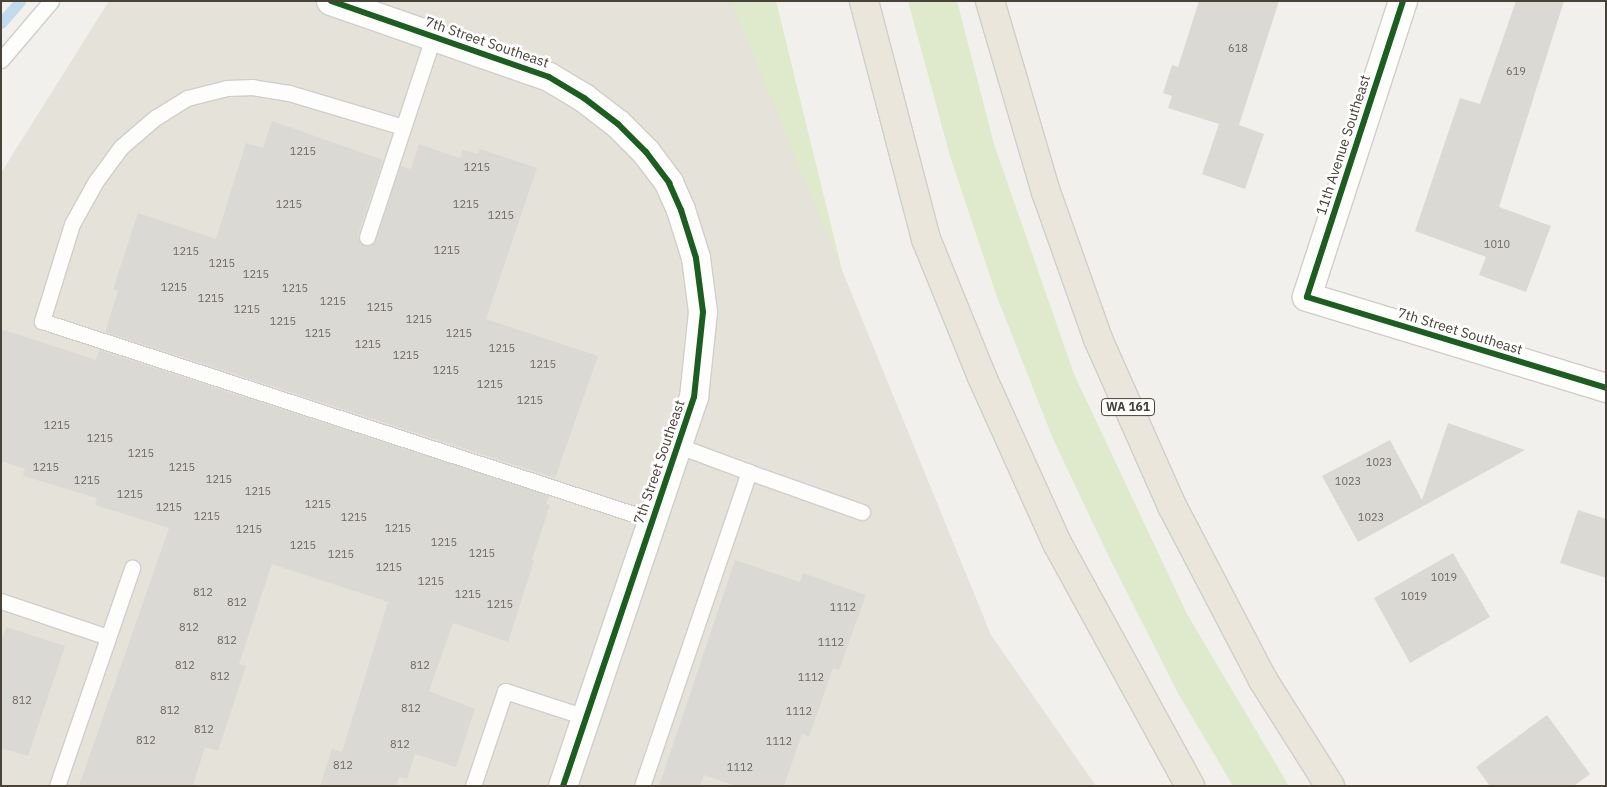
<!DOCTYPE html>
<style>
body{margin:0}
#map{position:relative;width:1607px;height:787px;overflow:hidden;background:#f2f0ec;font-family:"IBM Plex Sans",sans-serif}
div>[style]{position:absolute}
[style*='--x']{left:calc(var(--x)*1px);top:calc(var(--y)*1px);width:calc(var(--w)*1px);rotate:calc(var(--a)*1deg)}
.residential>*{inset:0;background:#e5e2da}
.green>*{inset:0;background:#dfeacd}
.stream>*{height:11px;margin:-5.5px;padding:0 5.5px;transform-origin:5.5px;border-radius:5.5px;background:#bfdbed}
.building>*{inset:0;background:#dbd9d4}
.roads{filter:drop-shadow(1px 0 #d0cec9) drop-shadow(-1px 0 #d0cec9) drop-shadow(0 1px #d0cec9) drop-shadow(0 -1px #d0cec9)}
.lane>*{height:15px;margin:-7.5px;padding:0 7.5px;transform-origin:7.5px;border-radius:7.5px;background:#fdfdfc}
.street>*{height:28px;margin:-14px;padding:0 14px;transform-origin:14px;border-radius:14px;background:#fdfdfc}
.highway>*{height:28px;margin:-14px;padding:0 14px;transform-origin:14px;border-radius:14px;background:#ebe6db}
.cycleway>*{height:6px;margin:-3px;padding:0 3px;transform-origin:3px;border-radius:3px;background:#1b5e20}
span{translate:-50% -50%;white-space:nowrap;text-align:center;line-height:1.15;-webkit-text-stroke:5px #fff;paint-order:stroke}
.number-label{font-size:11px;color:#6e6860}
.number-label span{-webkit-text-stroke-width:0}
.shield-label span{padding:1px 4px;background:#fff;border:1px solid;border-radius:4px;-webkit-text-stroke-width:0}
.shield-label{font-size:12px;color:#484238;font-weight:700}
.street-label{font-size:14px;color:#484238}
.frame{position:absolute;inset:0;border:2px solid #484238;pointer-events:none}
</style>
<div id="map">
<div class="residential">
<i style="clip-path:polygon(109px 1px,769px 1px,842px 270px,991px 635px,1096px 786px,1px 786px,1px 173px)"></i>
</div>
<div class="green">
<i style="clip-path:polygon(731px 1px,776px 1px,842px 270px)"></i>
<i style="clip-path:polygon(908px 1px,957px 1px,994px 144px,1074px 374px,1187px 614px,1289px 786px,1233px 786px,1179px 695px,1111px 561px,1053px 439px,997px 297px,950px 156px)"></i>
</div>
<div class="stream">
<i style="--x:1;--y:23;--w:29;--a:-49"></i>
</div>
<div class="building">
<i style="clip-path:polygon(1199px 1px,1279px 1px,1239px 125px,1264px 134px,1245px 189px,1202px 174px,1219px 124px,1168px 108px,1172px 96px,1163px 93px,1172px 65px,1178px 67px)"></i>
<i style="clip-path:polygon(1516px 1px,1564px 1px,1499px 207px,1551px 226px,1526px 292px,1479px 275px,1486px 257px,1415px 231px,1460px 98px,1480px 104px)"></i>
<i style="clip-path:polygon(272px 121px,383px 160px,358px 235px,360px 243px,365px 246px,376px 240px,400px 166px,411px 169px,419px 144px,460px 158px,463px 150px,478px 154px,480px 149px,537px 168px,486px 319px,598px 356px,555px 478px,105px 332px,118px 291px,113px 289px,138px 213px,216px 239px,246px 143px,263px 148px)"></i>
<i style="clip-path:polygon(1px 329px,96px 360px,99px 350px,549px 496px,546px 504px,550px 505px,532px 560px,534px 561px,508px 642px,453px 623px,429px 691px,475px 709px,456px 767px,415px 754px,407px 779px,399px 777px,396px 786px,320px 786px,332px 749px,342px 752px,388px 602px,272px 564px,239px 664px,246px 666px,218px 751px,205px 747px,193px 786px,79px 786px,169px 528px,95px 505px,97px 498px,23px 476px,25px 469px,1px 461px)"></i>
<i style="clip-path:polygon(1448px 423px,1525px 450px,1358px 542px,1322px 476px,1390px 440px,1422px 500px)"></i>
<i style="clip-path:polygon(1578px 510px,1606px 519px,1606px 578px,1560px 563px)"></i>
<i style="clip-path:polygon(1453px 553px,1490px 617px,1410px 663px,1374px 598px)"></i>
<i style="clip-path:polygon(735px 560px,800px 582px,803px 573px,866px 595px,839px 670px,833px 668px,809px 737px,802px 734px,784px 786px,736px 786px,704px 775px,700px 786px,659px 786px)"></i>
<i style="clip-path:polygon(6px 627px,65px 646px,28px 756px,1px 748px,1px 642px)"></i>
<i style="clip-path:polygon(1547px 715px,1590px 774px,1574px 786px,1490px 786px,1476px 767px)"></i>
</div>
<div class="roads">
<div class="lane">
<i style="--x:1;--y:60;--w:77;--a:-49.7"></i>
<i style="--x:403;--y:127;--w:119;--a:-163.4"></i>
<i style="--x:289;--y:93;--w:36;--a:-171"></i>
<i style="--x:253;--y:87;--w:26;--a:178"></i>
<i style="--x:227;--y:88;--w:41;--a:166"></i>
<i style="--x:187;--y:98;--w:36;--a:148"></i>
<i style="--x:156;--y:117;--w:46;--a:139.4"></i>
<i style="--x:121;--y:147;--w:42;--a:126.3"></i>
<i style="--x:96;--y:181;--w:49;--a:119.2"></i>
<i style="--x:72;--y:224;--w:102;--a:107.2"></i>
<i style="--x:42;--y:321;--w:642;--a:18.07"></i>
<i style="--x:367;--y:237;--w:211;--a:-71.7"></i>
<i style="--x:679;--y:446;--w:75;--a:20.4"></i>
<i style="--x:1;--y:601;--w:113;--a:18.6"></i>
<i style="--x:57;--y:786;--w:231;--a:-71"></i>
<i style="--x:473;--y:786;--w:100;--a:-71.4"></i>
<i style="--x:505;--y:691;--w:84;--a:18"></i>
<i style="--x:642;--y:786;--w:332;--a:-71.2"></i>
<i style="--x:749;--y:472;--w:120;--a:19.5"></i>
</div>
<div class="street">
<i style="--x:331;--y:1;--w:231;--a:19.2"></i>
<i style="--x:549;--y:77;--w:41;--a:31"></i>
<i style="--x:584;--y:98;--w:43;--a:37.4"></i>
<i style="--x:618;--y:124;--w:40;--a:45"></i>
<i style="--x:646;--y:152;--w:39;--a:53"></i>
<i style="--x:669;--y:183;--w:30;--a:66"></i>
<i style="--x:681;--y:210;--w:50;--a:72.6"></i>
<i style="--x:696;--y:258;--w:54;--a:82.6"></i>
<i style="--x:703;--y:312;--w:85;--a:96"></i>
<i style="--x:694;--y:397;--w:410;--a:108.6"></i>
<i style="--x:1403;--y:1;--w:311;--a:108"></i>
<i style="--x:1307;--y:297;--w:313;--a:16.9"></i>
</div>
<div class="highway">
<i style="--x:864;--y:1;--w:246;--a:75.4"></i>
<i style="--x:926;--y:239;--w:149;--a:67.9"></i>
<i style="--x:982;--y:377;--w:182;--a:65.7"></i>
<i style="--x:1057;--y:543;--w:277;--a:61.3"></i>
<i style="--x:990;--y:1;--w:199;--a:73.7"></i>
<i style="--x:1046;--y:192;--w:156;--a:70.5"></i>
<i style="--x:1098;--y:339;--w:183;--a:66.1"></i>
<i style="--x:1172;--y:506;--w:196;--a:62.4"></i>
<i style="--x:1263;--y:680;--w:125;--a:57.7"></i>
</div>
</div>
<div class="cycleway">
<i style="--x:331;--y:1;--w:231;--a:19.2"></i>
<i style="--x:549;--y:77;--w:41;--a:31"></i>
<i style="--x:584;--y:98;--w:43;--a:37.4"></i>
<i style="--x:618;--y:124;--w:40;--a:45"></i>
<i style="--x:646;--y:152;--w:39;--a:53"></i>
<i style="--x:669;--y:183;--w:30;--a:66"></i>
<i style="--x:681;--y:210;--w:50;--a:72.6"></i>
<i style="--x:696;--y:258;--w:54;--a:82.6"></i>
<i style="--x:703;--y:312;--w:85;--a:96"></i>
<i style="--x:694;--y:397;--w:410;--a:108.6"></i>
<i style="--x:1403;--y:1;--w:311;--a:108"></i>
<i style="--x:1307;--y:297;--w:313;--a:16.9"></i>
</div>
<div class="number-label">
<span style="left:1238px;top:48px">618</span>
<span style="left:1516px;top:71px">619</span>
<span style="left:303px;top:151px">1215</span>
<span style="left:477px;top:167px">1215</span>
<span style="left:289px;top:204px">1215</span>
<span style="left:466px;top:204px">1215</span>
<span style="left:501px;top:215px">1215</span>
<span style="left:1497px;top:244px">1010</span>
<span style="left:447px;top:250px">1215</span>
<span style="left:186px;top:251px">1215</span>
<span style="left:222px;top:263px">1215</span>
<span style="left:256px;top:274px">1215</span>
<span style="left:174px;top:287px">1215</span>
<span style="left:295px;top:288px">1215</span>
<span style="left:211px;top:298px">1215</span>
<span style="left:333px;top:301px">1215</span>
<span style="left:380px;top:307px">1215</span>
<span style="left:247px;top:309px">1215</span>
<span style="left:419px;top:319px">1215</span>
<span style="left:283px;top:321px">1215</span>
<span style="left:318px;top:333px">1215</span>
<span style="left:459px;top:333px">1215</span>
<span style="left:368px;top:344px">1215</span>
<span style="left:502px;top:348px">1215</span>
<span style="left:406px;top:355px">1215</span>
<span style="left:543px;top:364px">1215</span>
<span style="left:446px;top:370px">1215</span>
<span style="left:490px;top:384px">1215</span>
<span style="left:530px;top:400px">1215</span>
<span style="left:57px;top:425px">1215</span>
<span style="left:100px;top:438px">1215</span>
<span style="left:141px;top:453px">1215</span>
<span style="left:1379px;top:462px">1023</span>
<span style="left:46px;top:467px">1215</span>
<span style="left:182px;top:467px">1215</span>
<span style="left:219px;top:479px">1215</span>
<span style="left:87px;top:480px">1215</span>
<span style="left:1348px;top:481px">1023</span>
<span style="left:258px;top:491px">1215</span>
<span style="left:130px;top:494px">1215</span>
<span style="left:318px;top:504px">1215</span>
<span style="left:169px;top:507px">1215</span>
<span style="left:207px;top:516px">1215</span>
<span style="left:354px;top:517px">1215</span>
<span style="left:1371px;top:517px">1023</span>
<span style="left:398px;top:528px">1215</span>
<span style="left:249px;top:529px">1215</span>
<span style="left:444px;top:542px">1215</span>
<span style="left:303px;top:545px">1215</span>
<span style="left:482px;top:553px">1215</span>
<span style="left:341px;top:554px">1215</span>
<span style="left:389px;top:567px">1215</span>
<span style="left:1444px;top:577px">1019</span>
<span style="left:431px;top:581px">1215</span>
<span style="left:203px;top:592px">812</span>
<span style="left:468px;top:594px">1215</span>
<span style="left:1414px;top:596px">1019</span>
<span style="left:237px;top:602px">812</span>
<span style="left:500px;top:604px">1215</span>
<span style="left:843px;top:607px">1112</span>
<span style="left:189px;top:627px">812</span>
<span style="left:227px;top:640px">812</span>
<span style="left:831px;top:642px">1112</span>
<span style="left:185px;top:665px">812</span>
<span style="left:420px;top:665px">812</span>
<span style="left:220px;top:676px">812</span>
<span style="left:811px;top:677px">1112</span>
<span style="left:22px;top:700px">812</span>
<span style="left:411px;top:708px">812</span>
<span style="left:170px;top:710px">812</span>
<span style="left:799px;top:711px">1112</span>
<span style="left:204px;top:729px">812</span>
<span style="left:146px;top:740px">812</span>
<span style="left:779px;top:741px">1112</span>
<span style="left:400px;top:744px">812</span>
<span style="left:343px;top:765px">812</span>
<span style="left:740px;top:767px">1112</span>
</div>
<div class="shield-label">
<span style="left:1128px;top:407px">WA 161</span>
</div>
<div class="street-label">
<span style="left:487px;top:42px;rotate:19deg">7th Street Southeast</span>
<span style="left:1343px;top:145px;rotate:-72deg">11th Avenue Southeast</span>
<span style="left:1460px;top:331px;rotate:17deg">7th Street Southeast</span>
<span style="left:659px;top:462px;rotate:-71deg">7th Street Southeast</span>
</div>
<div class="frame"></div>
</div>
